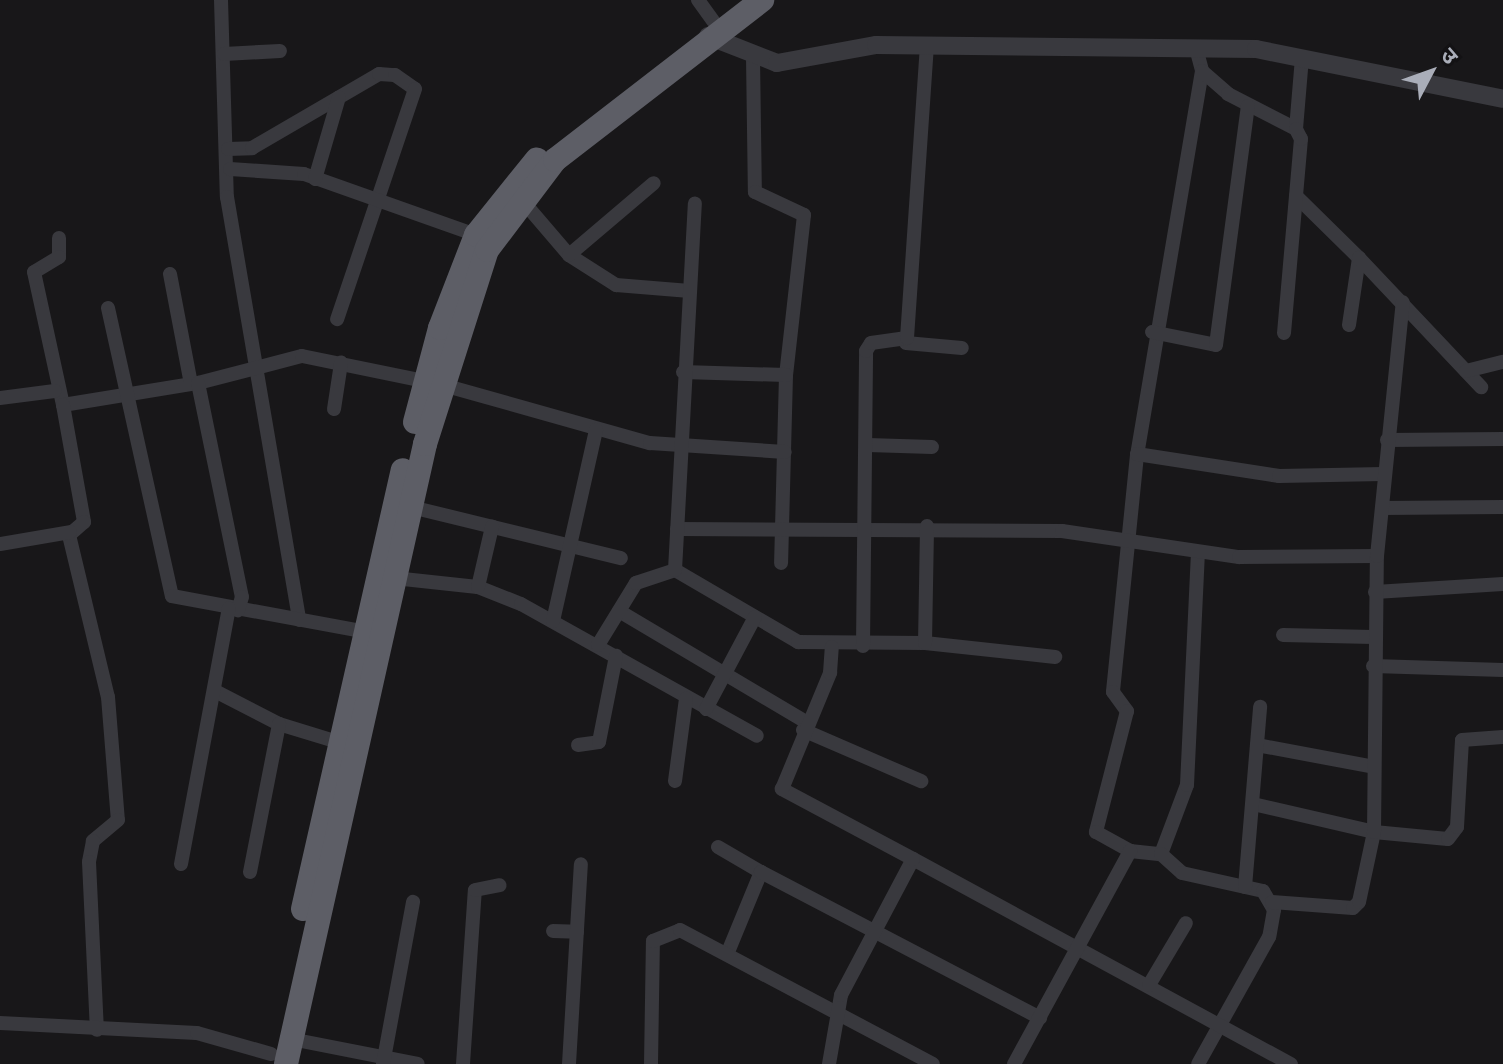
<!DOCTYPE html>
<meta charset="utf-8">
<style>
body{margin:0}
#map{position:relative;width:1503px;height:1064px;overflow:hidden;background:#181719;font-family:"DejaVu Sans","Noto Sans Devanagari",sans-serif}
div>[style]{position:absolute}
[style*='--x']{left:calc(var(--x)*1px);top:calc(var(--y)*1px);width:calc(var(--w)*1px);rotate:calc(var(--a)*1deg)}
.minor>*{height:14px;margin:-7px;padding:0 7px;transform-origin:7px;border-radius:7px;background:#39393e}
.tertiary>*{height:18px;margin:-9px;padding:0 9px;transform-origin:9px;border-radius:9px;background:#39393e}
.trunk>*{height:24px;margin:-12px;padding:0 12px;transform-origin:12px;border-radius:12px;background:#5d5e66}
span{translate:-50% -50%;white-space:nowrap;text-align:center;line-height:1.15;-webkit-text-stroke:8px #131214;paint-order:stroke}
.north{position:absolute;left:1391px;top:32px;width:80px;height:80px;-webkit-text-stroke:6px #131214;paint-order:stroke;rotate:49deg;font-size:22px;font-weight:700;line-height:32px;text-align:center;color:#aaaeb9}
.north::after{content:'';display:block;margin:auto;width:28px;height:36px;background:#aaaeb9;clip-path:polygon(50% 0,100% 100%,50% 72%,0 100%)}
</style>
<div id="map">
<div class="minor">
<i style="--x:221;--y:0;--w:197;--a:88.3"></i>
<i style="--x:227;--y:197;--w:429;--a:80.3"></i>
<i style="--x:698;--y:0;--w:26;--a:54"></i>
<i style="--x:1196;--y:48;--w:24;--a:75"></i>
<i style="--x:1202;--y:71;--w:389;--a:99.6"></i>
<i style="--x:1137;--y:455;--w:238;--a:95.8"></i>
<i style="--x:1113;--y:692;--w:24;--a:54"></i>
<i style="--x:1127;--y:711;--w:125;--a:104.4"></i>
<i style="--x:1096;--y:832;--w:39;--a:29"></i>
<i style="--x:1130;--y:851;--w:31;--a:6"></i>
<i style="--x:1161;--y:854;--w:74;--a:-69.4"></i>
<i style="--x:1187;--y:785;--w:233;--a:-87.3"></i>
<i style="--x:224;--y:54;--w:56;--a:-3.1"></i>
<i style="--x:753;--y:57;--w:135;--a:89.2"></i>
<i style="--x:755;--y:192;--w:54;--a:25.1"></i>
<i style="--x:804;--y:215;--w:161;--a:96.4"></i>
<i style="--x:786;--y:375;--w:188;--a:91.5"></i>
<i style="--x:1202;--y:71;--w:35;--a:41"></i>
<i style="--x:1228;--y:94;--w:76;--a:27.2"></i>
<i style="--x:1296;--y:129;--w:71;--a:-85.2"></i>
<i style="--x:228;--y:149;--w:24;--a:-2"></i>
<i style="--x:252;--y:148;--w:147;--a:-30.2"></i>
<i style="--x:379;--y:74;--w:16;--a:4"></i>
<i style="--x:395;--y:75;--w:24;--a:35"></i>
<i style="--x:415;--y:89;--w:243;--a:108.7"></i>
<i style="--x:230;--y:169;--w:74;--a:3.9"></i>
<i style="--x:304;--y:174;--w:182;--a:19.5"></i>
<i style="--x:315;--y:179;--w:85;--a:-73.7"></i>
<i style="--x:1296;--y:196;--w:88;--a:44.5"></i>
<i style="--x:521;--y:199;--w:74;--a:49.4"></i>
<i style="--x:569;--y:255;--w:56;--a:32.6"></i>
<i style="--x:616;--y:285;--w:74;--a:4.6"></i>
<i style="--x:59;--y:238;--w:19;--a:90"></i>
<i style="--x:59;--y:257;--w:29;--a:149"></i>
<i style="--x:34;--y:272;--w:136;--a:77.7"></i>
<i style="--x:63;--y:405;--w:137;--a:-9.3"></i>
<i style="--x:198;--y:383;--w:107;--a:-14.6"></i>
<i style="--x:302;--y:356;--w:144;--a:11.6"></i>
<i style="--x:443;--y:385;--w:215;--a:15.7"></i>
<i style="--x:650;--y:443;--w:135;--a:3.8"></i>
<i style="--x:569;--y:255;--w:111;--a:-40.3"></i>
<i style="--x:170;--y:274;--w:107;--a:79.2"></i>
<i style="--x:108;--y:308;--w:295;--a:77.5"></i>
<i style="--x:172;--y:596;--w:192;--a:10.5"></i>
<i style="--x:1349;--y:325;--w:68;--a:-81.5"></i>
<i style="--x:1359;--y:258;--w:178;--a:46.6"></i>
<i style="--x:1152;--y:332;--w:65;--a:11.5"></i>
<i style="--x:1216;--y:345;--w:241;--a:-82.4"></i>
<i style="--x:1284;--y:333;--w:195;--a:-85"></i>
<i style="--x:1301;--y:139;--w:11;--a:-117"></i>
<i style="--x:906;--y:343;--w:56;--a:5.1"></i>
<i style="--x:1466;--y:371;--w:38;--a:-14"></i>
<i style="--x:683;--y:372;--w:103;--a:1.7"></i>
<i style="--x:198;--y:383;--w:218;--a:78.4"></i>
<i style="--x:242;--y:597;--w:14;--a:107"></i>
<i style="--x:0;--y:398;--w:55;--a:-7.3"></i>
<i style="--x:63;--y:405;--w:119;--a:79.8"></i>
<i style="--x:84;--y:522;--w:20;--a:139"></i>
<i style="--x:69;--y:535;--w:167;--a:76.5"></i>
<i style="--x:108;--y:697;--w:123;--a:85.4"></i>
<i style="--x:118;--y:820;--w:33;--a:140"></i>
<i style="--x:93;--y:841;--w:21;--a:101"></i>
<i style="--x:89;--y:862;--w:168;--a:87.3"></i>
<i style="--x:334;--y:409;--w:47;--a:-81.3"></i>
<i style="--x:1387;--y:440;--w:116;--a:-0.5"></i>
<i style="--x:868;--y:445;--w:64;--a:1.8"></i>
<i style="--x:1137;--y:454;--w:144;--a:8.8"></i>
<i style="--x:1279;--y:476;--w:104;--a:-1.1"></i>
<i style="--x:411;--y:507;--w:216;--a:13.7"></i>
<i style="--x:1382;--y:508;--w:121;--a:-0.5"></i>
<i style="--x:677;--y:529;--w:385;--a:0.3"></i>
<i style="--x:1062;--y:531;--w:179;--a:8.4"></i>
<i style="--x:1239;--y:557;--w:138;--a:-0.4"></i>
<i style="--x:0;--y:544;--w:71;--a:-9.7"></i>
<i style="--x:675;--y:570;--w:143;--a:30.3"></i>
<i style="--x:798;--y:642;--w:127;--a:0.5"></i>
<i style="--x:925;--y:643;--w:131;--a:6.1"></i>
<i style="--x:394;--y:578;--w:84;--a:6.1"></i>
<i style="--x:478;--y:587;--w:46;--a:21.6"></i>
<i style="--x:521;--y:604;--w:270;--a:29.2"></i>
<i style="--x:478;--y:587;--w:62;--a:-76.9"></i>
<i style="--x:1375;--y:592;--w:128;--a:-3.6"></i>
<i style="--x:619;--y:611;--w:220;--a:30.7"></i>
<i style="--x:553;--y:621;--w:196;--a:-77.3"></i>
<i style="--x:1283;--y:635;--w:90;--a:1.3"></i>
<i style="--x:925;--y:643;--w:117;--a:-89"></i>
<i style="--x:598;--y:645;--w:73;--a:-58.5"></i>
<i style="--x:636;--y:583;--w:41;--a:-18.4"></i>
<i style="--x:675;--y:570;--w:367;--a:-86.9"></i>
<i style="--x:863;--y:646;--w:295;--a:-89.4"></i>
<i style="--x:866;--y:351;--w:9;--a:-58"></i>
<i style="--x:871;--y:343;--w:36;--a:-8"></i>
<i style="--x:907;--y:338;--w:294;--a:-86.1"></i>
<i style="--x:1373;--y:666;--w:130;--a:1.8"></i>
<i style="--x:215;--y:691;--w:72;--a:27.3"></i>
<i style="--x:279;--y:724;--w:62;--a:17"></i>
<i style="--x:706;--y:709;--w:104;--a:-62"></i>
<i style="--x:803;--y:730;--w:129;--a:23.4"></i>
<i style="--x:578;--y:745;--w:21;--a:-8"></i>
<i style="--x:599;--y:742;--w:88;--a:-78.8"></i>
<i style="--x:1257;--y:745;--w:119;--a:10.6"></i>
<i style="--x:675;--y:781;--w:83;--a:-82.4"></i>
<i style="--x:1253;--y:804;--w:124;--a:13"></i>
<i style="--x:1374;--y:832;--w:74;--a:5.4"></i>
<i style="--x:1448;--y:839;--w:15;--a:-53"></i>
<i style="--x:1457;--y:827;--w:87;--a:-86.7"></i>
<i style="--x:1462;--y:740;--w:41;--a:-4.2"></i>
<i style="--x:718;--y:847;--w:50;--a:30.2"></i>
<i style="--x:761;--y:872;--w:87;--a:112.4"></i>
<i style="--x:1161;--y:854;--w:28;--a:42"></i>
<i style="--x:1182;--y:873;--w:83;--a:12.5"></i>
<i style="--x:1263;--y:891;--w:22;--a:60"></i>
<i style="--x:1274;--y:910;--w:27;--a:100"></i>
<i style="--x:1269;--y:937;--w:145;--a:119.2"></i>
<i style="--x:913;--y:859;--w:430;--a:28.5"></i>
<i style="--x:181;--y:864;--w:260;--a:-79.4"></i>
<i style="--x:250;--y:872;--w:151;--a:-78.9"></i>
<i style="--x:761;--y:872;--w:315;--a:27.6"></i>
<i style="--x:1245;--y:887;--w:181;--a:-85.2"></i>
<i style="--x:1272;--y:902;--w:81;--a:4.2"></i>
<i style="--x:1353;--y:908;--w:8;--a:-45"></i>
<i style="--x:1359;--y:902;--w:72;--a:-77.9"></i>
<i style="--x:1374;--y:832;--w:276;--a:-89.4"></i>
<i style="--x:1377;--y:556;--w:255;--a:-84.2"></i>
<i style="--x:553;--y:931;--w:24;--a:2"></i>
<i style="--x:1149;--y:985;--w:72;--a:-59.2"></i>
<i style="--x:0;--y:1023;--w:197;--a:2.9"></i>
<i style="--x:197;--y:1033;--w:77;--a:15.8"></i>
<i style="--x:291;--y:1039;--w:129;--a:11.1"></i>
<i style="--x:383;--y:1064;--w:165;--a:-79.5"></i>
<i style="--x:463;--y:1064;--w:174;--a:-86.1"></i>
<i style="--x:475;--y:890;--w:25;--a:-11"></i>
<i style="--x:569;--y:1064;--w:200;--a:-86.6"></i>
<i style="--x:651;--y:1064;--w:123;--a:-89.1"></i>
<i style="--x:653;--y:941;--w:29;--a:-22"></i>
<i style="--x:680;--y:930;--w:286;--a:27.9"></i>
<i style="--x:829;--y:1064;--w:70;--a:-80.1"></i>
<i style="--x:841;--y:995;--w:154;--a:-62.1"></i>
<i style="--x:913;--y:859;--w:149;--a:-151.9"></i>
<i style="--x:782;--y:789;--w:126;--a:-67.5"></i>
<i style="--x:830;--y:673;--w:26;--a:-86"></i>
<i style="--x:1014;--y:1064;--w:243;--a:-61.4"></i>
</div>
<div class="tertiary">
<i style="--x:708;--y:36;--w:74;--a:21.4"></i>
<i style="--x:777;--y:63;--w:101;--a:-10.3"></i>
<i style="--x:876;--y:45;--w:380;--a:0.6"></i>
<i style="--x:1256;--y:49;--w:252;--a:11.4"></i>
</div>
<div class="trunk">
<i style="--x:415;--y:422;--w:97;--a:-75.1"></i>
<i style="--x:440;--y:328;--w:100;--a:-68.8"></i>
<i style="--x:476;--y:235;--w:97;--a:-51.2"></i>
<i style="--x:303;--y:909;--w:450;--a:-77.2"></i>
<i style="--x:286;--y:1064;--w:635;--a:-77.36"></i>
<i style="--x:425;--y:444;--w:204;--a:-72.3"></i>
<i style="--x:487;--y:250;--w:113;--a:-52.9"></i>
<i style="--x:555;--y:160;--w:262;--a:-37.7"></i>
</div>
<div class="north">उ</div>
</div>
